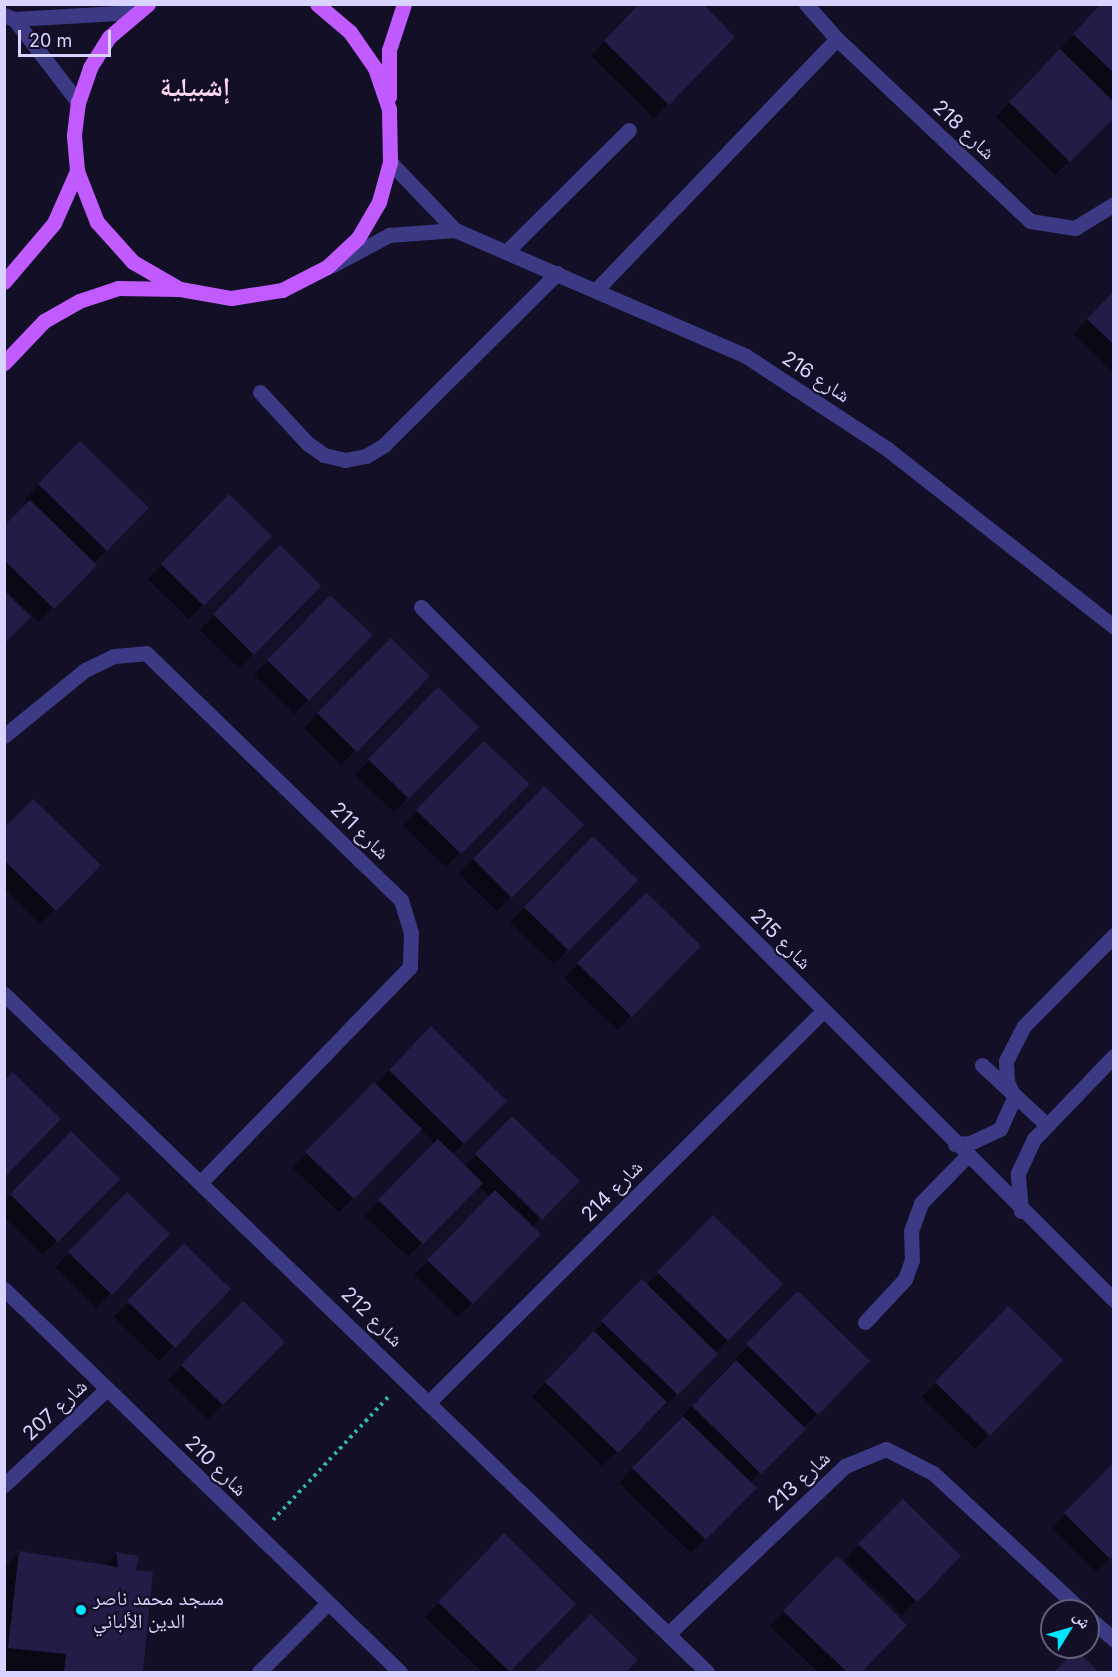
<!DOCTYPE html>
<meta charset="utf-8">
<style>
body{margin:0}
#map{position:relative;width:1118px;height:1677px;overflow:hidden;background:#130f26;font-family:Inter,"Noto Naskh Arabic",sans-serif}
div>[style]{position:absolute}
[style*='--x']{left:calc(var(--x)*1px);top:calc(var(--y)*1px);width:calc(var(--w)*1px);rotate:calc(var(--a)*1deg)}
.shadow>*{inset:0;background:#0007}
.building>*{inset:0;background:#241b47}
.path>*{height:4px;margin-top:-2px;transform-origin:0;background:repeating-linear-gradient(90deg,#2fb8b0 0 3px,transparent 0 7.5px)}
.minor>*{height:15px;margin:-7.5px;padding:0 7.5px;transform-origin:7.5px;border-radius:7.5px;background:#3d3a85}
.major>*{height:15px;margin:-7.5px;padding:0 7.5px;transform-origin:7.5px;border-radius:7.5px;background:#c25bff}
.dots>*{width:16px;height:16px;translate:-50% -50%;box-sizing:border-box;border:3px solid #130f26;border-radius:50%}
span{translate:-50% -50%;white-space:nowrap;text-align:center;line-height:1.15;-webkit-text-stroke:4.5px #130f26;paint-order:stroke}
.street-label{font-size:20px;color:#d9d4ff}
.poi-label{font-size:20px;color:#d9d4ff}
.left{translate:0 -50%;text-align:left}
.district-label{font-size:26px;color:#ffd6f0;font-weight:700}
.frame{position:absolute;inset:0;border:6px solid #d9d4ff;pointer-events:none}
.north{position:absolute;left:1040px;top:1599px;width:60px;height:60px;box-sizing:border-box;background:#130f26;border:2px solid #625e7d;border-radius:50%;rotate:53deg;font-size:16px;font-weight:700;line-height:24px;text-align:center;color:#d9d4ff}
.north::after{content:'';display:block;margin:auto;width:21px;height:27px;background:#00e5ff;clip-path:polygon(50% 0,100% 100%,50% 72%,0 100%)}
.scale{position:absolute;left:18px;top:30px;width:93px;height:27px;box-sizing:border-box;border:3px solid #d9d4ff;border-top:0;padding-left:8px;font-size:18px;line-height:21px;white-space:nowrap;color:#d9d4ff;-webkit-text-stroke:4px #130f26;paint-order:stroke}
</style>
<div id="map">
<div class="shadow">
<i style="clip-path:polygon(641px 4px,733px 37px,654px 118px,591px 56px)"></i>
<i style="clip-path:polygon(1103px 4px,1114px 4px,1114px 115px,1055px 175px,996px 117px)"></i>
<i style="clip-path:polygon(1114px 292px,1114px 373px,1073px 334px)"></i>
<i style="clip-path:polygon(80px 443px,146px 508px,39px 622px,4px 588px,4px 527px,29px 503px,25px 499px)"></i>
<i style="clip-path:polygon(229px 496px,270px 536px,189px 619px,148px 579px)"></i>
<i style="clip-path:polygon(280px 548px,319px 586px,239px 668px,200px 630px)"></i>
<i style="clip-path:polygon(330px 597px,371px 636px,294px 714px,254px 675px)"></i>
<i style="clip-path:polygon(391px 640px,428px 676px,341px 765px,304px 728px)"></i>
<i style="clip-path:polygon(438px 689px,477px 727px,394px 812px,355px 775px)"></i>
<i style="clip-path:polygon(484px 743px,527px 784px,446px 867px,403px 826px)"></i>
<i style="clip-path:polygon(544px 788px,582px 825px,497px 911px,459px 874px)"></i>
<i style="clip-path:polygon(4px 830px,99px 865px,41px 924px,4px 888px)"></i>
<i style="clip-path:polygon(593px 838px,636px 880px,554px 964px,510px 922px)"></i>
<i style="clip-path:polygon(646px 894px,698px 946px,617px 1030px,564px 978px)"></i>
<i style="clip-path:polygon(431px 1028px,505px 1101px,452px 1155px,464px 1167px,512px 1118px,578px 1181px,532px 1227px,539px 1234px,458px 1317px,414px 1275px,490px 1197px,478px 1185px,408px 1257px,365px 1216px,435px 1144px,420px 1129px,339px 1212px,292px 1167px)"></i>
<i style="clip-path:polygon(71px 1134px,118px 1179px,43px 1255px,4px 1217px,4px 1201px)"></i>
<i style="clip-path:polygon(127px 1194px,168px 1234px,96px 1308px,55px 1267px)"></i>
<i style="clip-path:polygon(713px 1217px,781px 1284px,677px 1394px,602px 1466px,532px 1397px,642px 1281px,646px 1285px)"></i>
<i style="clip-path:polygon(184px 1245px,229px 1289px,159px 1361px,114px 1317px)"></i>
<i style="clip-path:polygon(798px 1293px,868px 1361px,750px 1483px,755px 1488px,691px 1553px,619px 1483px)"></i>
<i style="clip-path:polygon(243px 1303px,283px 1342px,208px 1419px,168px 1380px)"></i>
<i style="clip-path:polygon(1008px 1308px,1061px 1360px,975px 1449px,922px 1397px)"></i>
<i style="clip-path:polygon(1114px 1464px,1114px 1553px,1095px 1572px,1051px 1528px)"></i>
<i style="clip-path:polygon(903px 1501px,959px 1556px,902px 1615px,845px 1560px)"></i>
<i style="clip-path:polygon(504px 1536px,574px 1604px,508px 1672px,482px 1672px,425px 1617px)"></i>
<i style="clip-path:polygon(19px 1553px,103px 1567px,117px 1553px,134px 1571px,152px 1574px,142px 1672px,4px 1672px,4px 1568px)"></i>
<i style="clip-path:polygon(837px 1558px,905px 1625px,859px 1672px,818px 1672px,770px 1626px)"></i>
<i style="clip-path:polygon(591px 1617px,636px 1660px,624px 1672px,536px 1672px)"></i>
<i style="clip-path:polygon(1076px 1652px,1097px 1672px,1056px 1672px)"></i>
</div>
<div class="building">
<i style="clip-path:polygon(639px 4px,703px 4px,735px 37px,669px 105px,604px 41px)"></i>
<i style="clip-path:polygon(1101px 4px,1114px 4px,1114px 73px,1073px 34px)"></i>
<i style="clip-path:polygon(1060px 49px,1114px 102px,1114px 118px,1070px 162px,1009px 102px)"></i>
<i style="clip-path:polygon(1114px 291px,1114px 345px,1087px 319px)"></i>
<i style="clip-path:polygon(80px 441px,149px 508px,107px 551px,38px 484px)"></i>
<i style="clip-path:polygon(229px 494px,272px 536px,204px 606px,161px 564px)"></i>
<i style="clip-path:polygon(30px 500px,97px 565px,54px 609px,4px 560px,4px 526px)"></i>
<i style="clip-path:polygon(280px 545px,321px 586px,254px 655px,213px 614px)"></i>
<i style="clip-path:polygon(4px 591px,31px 617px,4px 644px)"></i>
<i style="clip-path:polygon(330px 595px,373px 635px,309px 701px,267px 660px)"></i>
<i style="clip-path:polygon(391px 638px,430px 676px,357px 752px,317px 713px)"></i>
<i style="clip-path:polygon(438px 687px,479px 727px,409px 799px,368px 759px)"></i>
<i style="clip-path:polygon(484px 741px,530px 784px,461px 854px,416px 810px)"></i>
<i style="clip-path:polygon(544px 786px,584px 825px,512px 898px,473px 859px)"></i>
<i style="clip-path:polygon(33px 799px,101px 865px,56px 911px,4px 860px,4px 828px)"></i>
<i style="clip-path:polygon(593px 836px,638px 880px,569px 951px,524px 907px)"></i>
<i style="clip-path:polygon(646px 892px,701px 946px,632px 1017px,577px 963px)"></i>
<i style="clip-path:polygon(431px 1026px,507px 1101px,464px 1144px,389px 1070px)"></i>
<i style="clip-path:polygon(13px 1072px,61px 1119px,4px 1178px,4px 1081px)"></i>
<i style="clip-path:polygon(374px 1082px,422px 1129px,354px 1199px,305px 1152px)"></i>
<i style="clip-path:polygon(512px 1116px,580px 1181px,542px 1220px,475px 1154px)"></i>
<i style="clip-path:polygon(71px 1131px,120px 1179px,58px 1242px,10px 1194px)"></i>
<i style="clip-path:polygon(438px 1139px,483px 1183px,423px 1244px,378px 1200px)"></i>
<i style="clip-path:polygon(495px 1190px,541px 1234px,473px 1304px,427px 1260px)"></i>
<i style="clip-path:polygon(127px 1192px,170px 1234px,112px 1295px,68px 1252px)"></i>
<i style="clip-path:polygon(713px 1215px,783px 1284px,728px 1341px,657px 1272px)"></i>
<i style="clip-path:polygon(184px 1243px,231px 1289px,175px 1348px,127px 1301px)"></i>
<i style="clip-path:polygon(642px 1279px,718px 1354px,678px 1395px,601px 1321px)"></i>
<i style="clip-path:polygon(798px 1291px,870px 1361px,818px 1415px,746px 1344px)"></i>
<i style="clip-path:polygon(243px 1301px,285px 1342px,223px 1405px,181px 1365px)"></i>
<i style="clip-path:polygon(1008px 1306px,1063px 1360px,990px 1436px,935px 1382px)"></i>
<i style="clip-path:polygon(594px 1331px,667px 1402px,618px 1453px,545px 1382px)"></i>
<i style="clip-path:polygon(736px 1360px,806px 1429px,761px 1474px,692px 1406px)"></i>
<i style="clip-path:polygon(683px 1416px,757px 1488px,706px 1540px,632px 1468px)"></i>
<i style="clip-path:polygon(1114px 1462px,1114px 1555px,1110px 1559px,1064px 1513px)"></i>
<i style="clip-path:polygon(903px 1499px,961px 1556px,917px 1602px,858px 1544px)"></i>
<i style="clip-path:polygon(504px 1533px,576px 1604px,510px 1672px,438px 1602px)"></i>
<i style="clip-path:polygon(19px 1551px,118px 1567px,116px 1552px,139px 1556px,136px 1570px,153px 1572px,143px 1672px,64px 1672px,66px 1654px,8px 1648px)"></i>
<i style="clip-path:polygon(837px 1556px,907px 1625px,862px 1672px,847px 1672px,783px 1611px)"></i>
<i style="clip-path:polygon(591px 1614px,638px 1660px,626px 1672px,534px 1672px)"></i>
<i style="clip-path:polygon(1076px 1650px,1099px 1672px,1054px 1672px)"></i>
</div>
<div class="path">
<i style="--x:273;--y:1520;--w:170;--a:-46.9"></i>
</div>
<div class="minor">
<i style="--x:806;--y:4;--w:47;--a:48.5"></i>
<i style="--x:837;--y:39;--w:265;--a:43.3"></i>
<i style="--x:1030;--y:221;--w:46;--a:8.8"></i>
<i style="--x:1075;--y:228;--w:46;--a:-31.6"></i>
<i style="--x:4;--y:15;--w:11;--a:22"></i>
<i style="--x:14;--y:19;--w:121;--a:-3.3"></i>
<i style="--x:14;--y:19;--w:105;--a:52.4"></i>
<i style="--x:390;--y:162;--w:94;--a:46.3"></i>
<i style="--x:455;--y:230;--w:317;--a:23.4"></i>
<i style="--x:746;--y:356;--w:168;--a:33.3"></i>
<i style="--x:886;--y:448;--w:290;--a:38.1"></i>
<i style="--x:506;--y:252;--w:173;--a:-44.8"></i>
<i style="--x:333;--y:265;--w:64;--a:-28.2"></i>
<i style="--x:389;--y:235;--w:66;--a:-4.3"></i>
<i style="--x:596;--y:290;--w:348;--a:-46.2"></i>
<i style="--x:260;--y:392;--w:69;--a:47.3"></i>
<i style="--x:307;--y:443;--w:21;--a:35"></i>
<i style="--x:324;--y:455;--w:22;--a:13"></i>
<i style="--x:345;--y:460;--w:21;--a:-11"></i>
<i style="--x:366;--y:456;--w:21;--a:-31"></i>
<i style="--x:384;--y:445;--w:244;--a:-44.8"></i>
<i style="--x:421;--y:607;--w:980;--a:45"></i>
<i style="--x:4;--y:736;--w:104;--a:-39.2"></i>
<i style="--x:85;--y:670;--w:32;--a:-26"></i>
<i style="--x:114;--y:656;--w:32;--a:-5"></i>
<i style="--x:146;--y:653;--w:355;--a:44.1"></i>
<i style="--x:401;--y:900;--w:34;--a:73"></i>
<i style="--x:411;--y:933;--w:34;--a:92"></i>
<i style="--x:410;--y:967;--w:300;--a:134.2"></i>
<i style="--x:4;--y:994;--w:977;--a:43.96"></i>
<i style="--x:982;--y:1065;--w:88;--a:42.7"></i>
<i style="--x:955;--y:1144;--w:15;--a:-4"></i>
<i style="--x:970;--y:1143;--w:33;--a:-25"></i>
<i style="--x:1000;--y:1129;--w:35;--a:-66"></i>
<i style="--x:1014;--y:1097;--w:17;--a:-114"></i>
<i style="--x:1007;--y:1081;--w:20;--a:-93"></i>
<i style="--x:1006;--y:1061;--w:39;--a:-63"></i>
<i style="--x:1024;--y:1026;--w:128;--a:-45.3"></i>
<i style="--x:1021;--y:1211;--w:38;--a:-95"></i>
<i style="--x:1018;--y:1173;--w:38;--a:-65"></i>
<i style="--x:1034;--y:1139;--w:115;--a:-46.1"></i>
<i style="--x:4;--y:1289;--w:551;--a:44.04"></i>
<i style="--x:865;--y:1322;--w:59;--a:-47.1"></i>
<i style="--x:905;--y:1279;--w:20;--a:-70"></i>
<i style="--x:912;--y:1260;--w:29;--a:-92"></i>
<i style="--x:911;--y:1231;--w:30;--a:-70"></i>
<i style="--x:921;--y:1203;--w:66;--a:-45.6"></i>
<i style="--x:430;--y:1401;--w:554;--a:-44.78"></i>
<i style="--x:4;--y:1485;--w:141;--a:-43"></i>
<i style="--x:1088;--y:1617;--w:35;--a:41"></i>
<i style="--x:668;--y:1634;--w:244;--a:-43.5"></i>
<i style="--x:845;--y:1466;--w:44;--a:-22.5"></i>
<i style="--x:886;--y:1449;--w:53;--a:27.1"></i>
<i style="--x:933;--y:1473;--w:203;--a:42.8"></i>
<i style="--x:259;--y:1672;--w:96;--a:-45"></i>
</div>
<div class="major">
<i style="--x:148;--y:4;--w:51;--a:139.8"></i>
<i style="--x:109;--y:37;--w:36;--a:122"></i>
<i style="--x:90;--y:68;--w:36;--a:109"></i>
<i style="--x:78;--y:102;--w:34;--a:97"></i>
<i style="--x:74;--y:136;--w:35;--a:85"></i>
<i style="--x:77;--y:171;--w:55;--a:68.6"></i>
<i style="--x:97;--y:222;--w:54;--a:48"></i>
<i style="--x:133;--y:262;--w:54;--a:29.9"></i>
<i style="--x:180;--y:289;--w:52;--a:10"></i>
<i style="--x:231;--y:298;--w:52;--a:-8.9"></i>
<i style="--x:282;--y:290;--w:51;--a:-27.1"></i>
<i style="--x:327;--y:267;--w:42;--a:-43.1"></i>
<i style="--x:358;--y:238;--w:42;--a:-59.7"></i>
<i style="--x:379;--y:202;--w:41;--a:-74.6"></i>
<i style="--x:390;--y:162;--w:53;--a:-91.1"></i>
<i style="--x:389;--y:109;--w:43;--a:-108.9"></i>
<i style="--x:375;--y:68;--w:44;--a:-124.8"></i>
<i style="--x:350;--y:32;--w:43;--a:-139.7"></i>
<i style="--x:389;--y:97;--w:47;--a:-90"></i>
<i style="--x:389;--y:50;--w:48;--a:-71.9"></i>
<i style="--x:4;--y:282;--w:77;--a:-49.7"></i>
<i style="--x:54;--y:223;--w:57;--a:-66.1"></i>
<i style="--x:4;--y:363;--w:58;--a:-46.4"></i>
<i style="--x:44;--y:321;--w:40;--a:-29.7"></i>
<i style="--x:79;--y:301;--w:41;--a:-18.4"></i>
<i style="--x:118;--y:288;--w:59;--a:1"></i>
</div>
<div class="dots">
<i style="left:81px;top:1610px;background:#00e5ff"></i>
</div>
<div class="street-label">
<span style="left:964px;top:130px;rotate:43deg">شارع 218</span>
<span style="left:816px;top:377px;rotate:33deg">شارع 216</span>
<span style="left:360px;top:831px;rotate:44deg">شارع 211</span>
<span style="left:781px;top:939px;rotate:45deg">شارع 215</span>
<span style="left:612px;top:1191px;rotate:-45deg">شارع 214</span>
<span style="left:372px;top:1317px;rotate:44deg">شارع 212</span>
<span style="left:55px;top:1410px;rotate:-43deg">شارع 207</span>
<span style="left:216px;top:1466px;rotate:44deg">شارع 210</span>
<span style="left:799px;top:1481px;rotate:-43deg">شارع 213</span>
</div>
<div class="poi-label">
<span class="left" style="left:93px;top:1610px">مسجد محمد ناصر<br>الدين الألباني</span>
</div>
<div class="district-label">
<span style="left:195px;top:87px">إشبيلية</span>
</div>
<div class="frame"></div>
<div class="north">ش</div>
<div class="scale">20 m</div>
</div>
